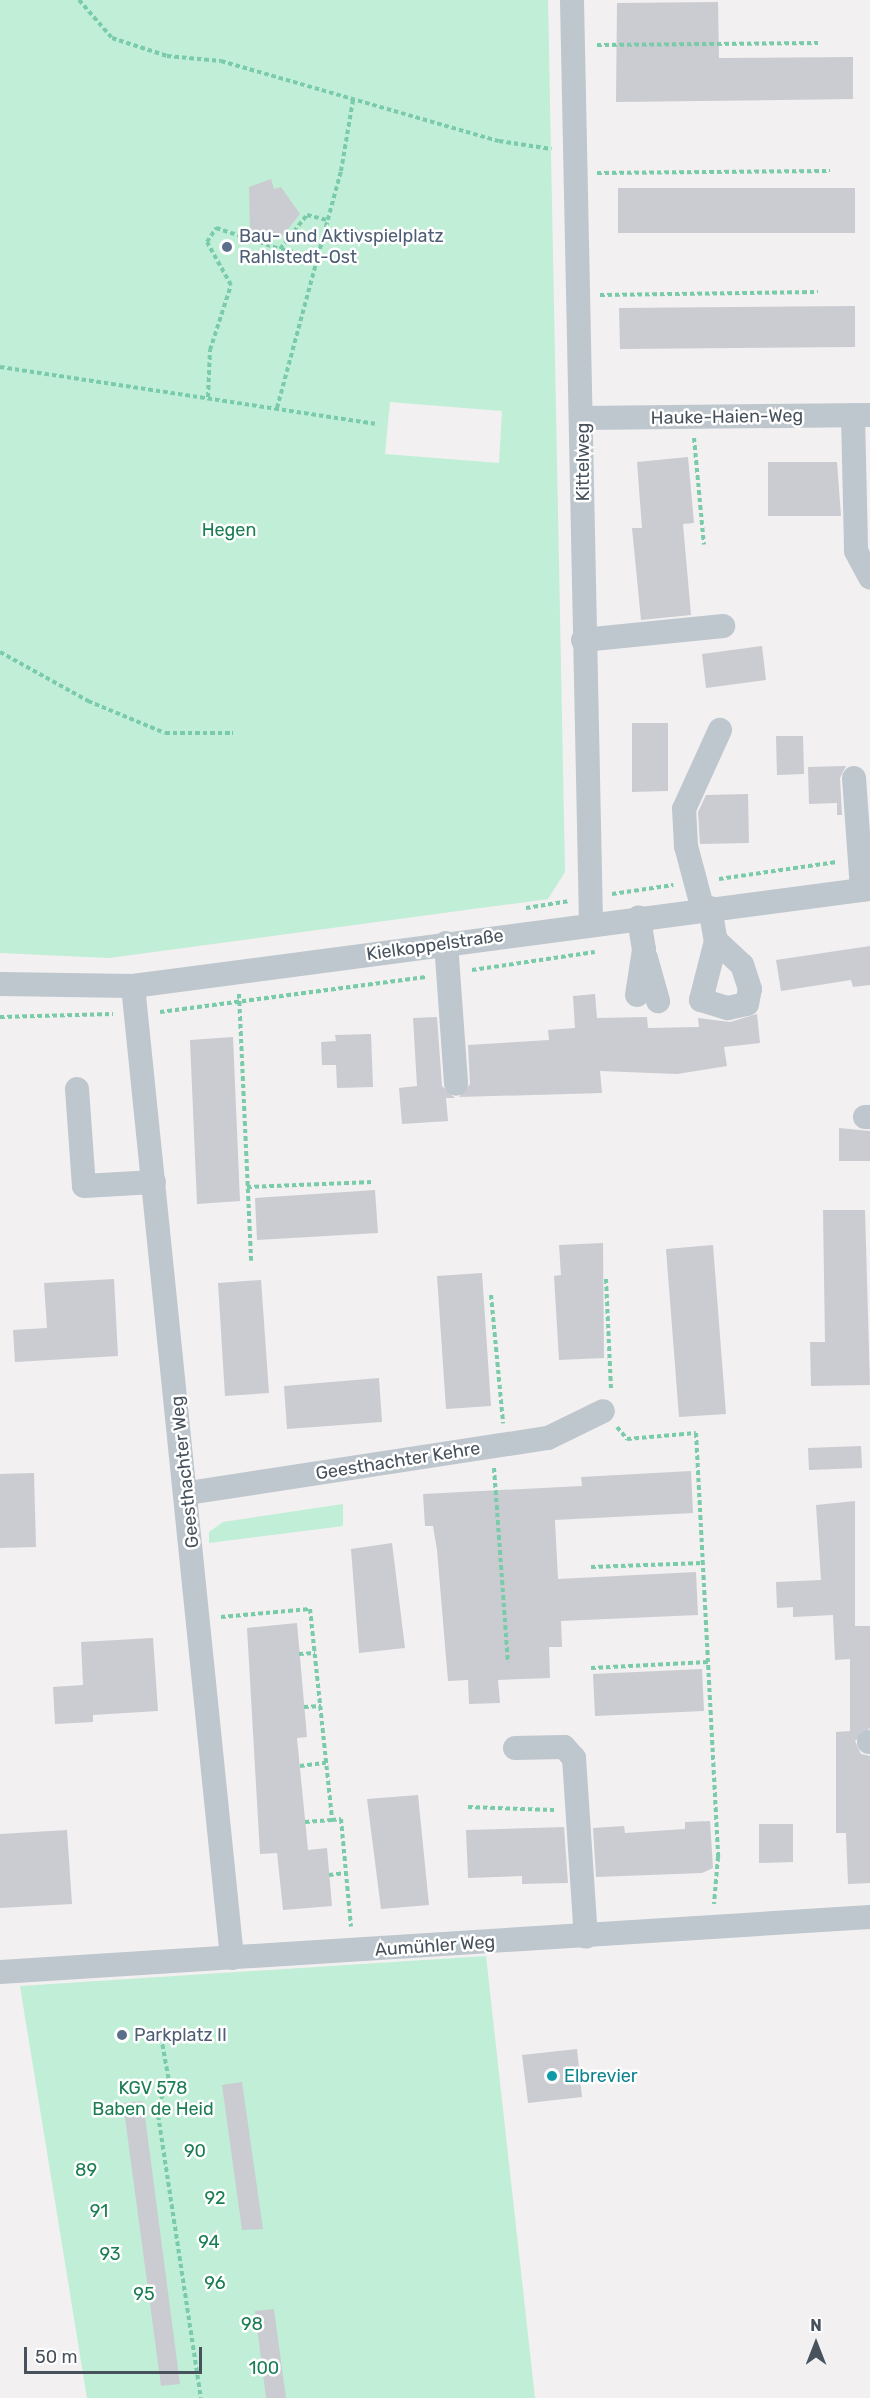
<!DOCTYPE html>
<meta charset="utf-8">
<style>
body{margin:0}
#map{position:relative;width:870px;height:2398px;overflow:hidden;background:#f2f0f0;font-family:Rubik,sans-serif}
div>[style]{position:absolute}
[style*='--x']{left:calc(var(--x)*1px);top:calc(var(--y)*1px);width:calc(var(--w)*1px);rotate:calc(var(--a)*1deg)}
.green>*{inset:0;background:#c0eed6}
.building>*{inset:0;background:#caccd2}
.path>*{height:4px;margin-top:-2px;transform-origin:0;background:repeating-linear-gradient(90deg,#79cba9 0 4.5px,transparent 0 7.5px)}
.minor>*{height:24px;margin:-12px;padding:0 12px;transform-origin:12px;border-radius:12px;background:#bec6ce}
.dots>*{width:16px;height:16px;translate:-50% -50%;box-sizing:border-box;border:3px solid #fff;border-radius:50%}
span{translate:-50% -50%;white-space:nowrap;text-align:center;line-height:1.15;-webkit-text-stroke:5px #fff;paint-order:stroke}
.service-label{font-size:18px;color:#4e5e75}
.left{translate:0 -50%;text-align:left}
.street-label{font-size:18px;color:#48525d}
.park-label{font-size:18px;color:#1a7d53}
.culture-label{font-size:18px;color:#0d838f}
.north{position:absolute;left:786px;top:2314px;width:60px;height:60px;-webkit-text-stroke:4px #fff;paint-order:stroke;rotate:0deg;font-size:16px;font-weight:700;line-height:24px;text-align:center;color:#48525d}
.north::after{content:'';display:block;margin:auto;width:21px;height:27px;background:#48525d;clip-path:polygon(50% 0,100% 100%,50% 72%,0 100%)}
.scale{position:absolute;left:24px;top:2347px;width:178px;height:27px;box-sizing:border-box;border:3px solid #48525d;border-top:0;padding-left:8px;font-size:18px;line-height:21px;white-space:nowrap;color:#48525d;-webkit-text-stroke:4px #fff;paint-order:stroke}
</style>
<div id="map">
<div class="green">
<i style="clip-path:polygon(evenodd,0 0,548px 0,565px 872px,548px 899px,109px 958px,0 953px,0 0,390px 402px,502px 411px,499px 463px,385px 454px,390px 402px)"></i>
<i style="clip-path:polygon(343px 1504px,343px 1526px,209px 1543px,209px 1532px,223px 1522px)"></i>
<i style="clip-path:polygon(486px 1956px,535px 2398px,87px 2398px,20px 1986px)"></i>
</div>
<div class="building">
<i style="clip-path:polygon(718px 2px,719px 58px,853px 57px,853px 99px,616px 102px,617px 3px)"></i>
<i style="clip-path:polygon(271px 179px,274px 189px,281px 187px,300px 214px,280px 239px,250px 230px,249px 187px)"></i>
<i style="clip-path:polygon(618px 188px,855px 188px,855px 233px,618px 233px)"></i>
<i style="clip-path:polygon(855px 306px,855px 347px,620px 349px,619px 308px)"></i>
<i style="clip-path:polygon(688px 457px,694px 523px,683px 524px,691px 615px,641px 620px,632px 528px,642px 528px,637px 462px)"></i>
<i style="clip-path:polygon(768px 462px,837px 462px,841px 516px,768px 516px)"></i>
<i style="clip-path:polygon(762px 646px,766px 680px,706px 688px,702px 654px)"></i>
<i style="clip-path:polygon(632px 723px,668px 723px,668px 791px,632px 792px)"></i>
<i style="clip-path:polygon(776px 736px,803px 736px,804px 774px,777px 775px)"></i>
<i style="clip-path:polygon(846px 766px,840px 778px,842px 815px,837px 815px,837px 803px,809px 804px,808px 767px)"></i>
<i style="clip-path:polygon(748px 794px,749px 843px,700px 844px,698px 812px,706px 795px)"></i>
<i style="clip-path:polygon(870px 946px,870px 985px,853px 987px,851px 980px,781px 991px,776px 960px)"></i>
<i style="clip-path:polygon(595px 994px,597px 1018px,647px 1017px,648px 1028px,699px 1027px,698px 1018px,730px 1022px,757px 1014px,760px 1043px,724px 1047px,727px 1066px,677px 1074px,600px 1071px,602px 1093px,459px 1097px,470px 1084px,468px 1045px,549px 1040px,548px 1030px,575px 1028px,573px 996px)"></i>
<i style="clip-path:polygon(437px 1017px,442px 1086px,455px 1098px,446px 1098px,448px 1121px,402px 1124px,399px 1088px,417px 1086px,413px 1018px)"></i>
<i style="clip-path:polygon(371px 1034px,373px 1087px,337px 1088px,336px 1065px,322px 1065px,321px 1042px,336px 1041px,335px 1035px)"></i>
<i style="clip-path:polygon(233px 1037px,240px 1201px,197px 1204px,190px 1040px)"></i>
<i style="clip-path:polygon(839px 1128px,870px 1131px,870px 1161px,839px 1161px)"></i>
<i style="clip-path:polygon(375px 1190px,378px 1233px,257px 1240px,255px 1198px)"></i>
<i style="clip-path:polygon(823px 1210px,865px 1210px,870px 1385px,811px 1386px,810px 1342px,825px 1342px)"></i>
<i style="clip-path:polygon(603px 1243px,604px 1358px,559px 1360px,554px 1276px,561px 1275px,559px 1245px)"></i>
<i style="clip-path:polygon(713px 1245px,726px 1414px,679px 1417px,666px 1249px)"></i>
<i style="clip-path:polygon(482px 1273px,491px 1406px,446px 1409px,437px 1276px)"></i>
<i style="clip-path:polygon(114px 1279px,118px 1356px,15px 1362px,13px 1330px,47px 1328px,44px 1283px)"></i>
<i style="clip-path:polygon(261px 1280px,269px 1393px,225px 1396px,218px 1283px)"></i>
<i style="clip-path:polygon(379px 1378px,382px 1422px,287px 1429px,284px 1386px)"></i>
<i style="clip-path:polygon(861px 1446px,862px 1468px,809px 1470px,808px 1448px)"></i>
<i style="clip-path:polygon(691px 1471px,693px 1513px,555px 1520px,558px 1579px,696px 1572px,698px 1615px,561px 1621px,562px 1647px,549px 1647px,550px 1678px,498px 1680px,500px 1703px,469px 1704px,468px 1680px,448px 1681px,437px 1550px,433px 1526px,425px 1526px,423px 1494px,582px 1486px,581px 1477px)"></i>
<i style="clip-path:polygon(34px 1473px,36px 1547px,0 1548px,0 1474px)"></i>
<i style="clip-path:polygon(855px 1501px,855px 1626px,870px 1626px,870px 1728px,855px 1741px,861px 1754px,870px 1756px,870px 1883px,848px 1884px,846px 1833px,836px 1833px,836px 1732px,850px 1731px,850px 1659px,835px 1660px,833px 1615px,793px 1617px,793px 1607px,777px 1608px,776px 1582px,821px 1580px,816px 1505px)"></i>
<i style="clip-path:polygon(392px 1543px,405px 1648px,359px 1653px,351px 1549px)"></i>
<i style="clip-path:polygon(297px 1623px,307px 1737px,297px 1738px,308px 1850px,327px 1848px,332px 1906px,283px 1910px,277px 1853px,260px 1854px,247px 1628px)"></i>
<i style="clip-path:polygon(153px 1638px,158px 1711px,93px 1715px,93px 1722px,55px 1724px,53px 1687px,83px 1685px,81px 1642px)"></i>
<i style="clip-path:polygon(702px 1669px,704px 1711px,595px 1716px,593px 1674px)"></i>
<i style="clip-path:polygon(418px 1795px,429px 1905px,381px 1909px,367px 1799px)"></i>
<i style="clip-path:polygon(710px 1821px,713px 1868px,702px 1873px,596px 1877px,593px 1828px,624px 1826px,625px 1833px,685px 1829px,685px 1822px)"></i>
<i style="clip-path:polygon(759px 1824px,793px 1824px,793px 1862px,759px 1863px)"></i>
<i style="clip-path:polygon(564px 1827px,568px 1883px,522px 1884px,522px 1876px,468px 1878px,466px 1830px)"></i>
<i style="clip-path:polygon(67px 1830px,72px 1904px,0 1908px,0 1834px)"></i>
<i style="clip-path:polygon(577px 2049px,582px 2097px,528px 2103px,522px 2055px)"></i>
<i style="clip-path:polygon(242px 2082px,263px 2229px,242px 2230px,222px 2085px)"></i>
<i style="clip-path:polygon(143px 2101px,180px 2384px,161px 2386px,123px 2103px)"></i>
<i style="clip-path:polygon(274px 2309px,286px 2398px,266px 2398px,255px 2311px)"></i>
</div>
<div class="path">
<i style="--x:79;--y:0;--w:50;--a:49"></i>
<i style="--x:112;--y:38;--w:58;--a:18.1"></i>
<i style="--x:167;--y:56;--w:54;--a:5.3"></i>
<i style="--x:221;--y:61;--w:289;--a:16.1"></i>
<i style="--x:499;--y:141;--w:53;--a:8.7"></i>
<i style="--x:597;--y:45;--w:221;--a:-0.5"></i>
<i style="--x:597;--y:173;--w:233;--a:-0.5"></i>
<i style="--x:315;--y:257;--w:36;--a:-167"></i>
<i style="--x:280;--y:249;--w:43;--a:-51.5"></i>
<i style="--x:307;--y:215;--w:21;--a:14"></i>
<i style="--x:600;--y:295;--w:218;--a:-0.8"></i>
<i style="--x:0;--y:367;--w:379;--a:8.6"></i>
<i style="--x:208;--y:397;--w:47;--a:-87.6"></i>
<i style="--x:210;--y:350;--w:68;--a:-72.1"></i>
<i style="--x:231;--y:285;--w:49;--a:-119.2"></i>
<i style="--x:207;--y:242;--w:17;--a:-57"></i>
<i style="--x:216;--y:228;--w:67;--a:18.2"></i>
<i style="--x:277;--y:408;--w:245;--a:-74.9"></i>
<i style="--x:341;--y:171;--w:72;--a:-80.4"></i>
<i style="--x:694;--y:438;--w:107;--a:84.7"></i>
<i style="--x:0;--y:652;--w:101;--a:29.1"></i>
<i style="--x:88;--y:701;--w:83;--a:22.6"></i>
<i style="--x:165;--y:733;--w:68;--a:0"></i>
<i style="--x:719;--y:879;--w:119;--a:-8.2"></i>
<i style="--x:612;--y:894;--w:62;--a:-8.4"></i>
<i style="--x:526;--y:908;--w:44;--a:-9.2"></i>
<i style="--x:472;--y:970;--w:124;--a:-8.3"></i>
<i style="--x:239;--y:994;--w:267;--a:87.4"></i>
<i style="--x:160;--y:1012;--w:268;--a:-7.5"></i>
<i style="--x:0;--y:1017;--w:113;--a:-1.5"></i>
<i style="--x:247;--y:1187;--w:126;--a:-2.3"></i>
<i style="--x:606;--y:1279;--w:110;--a:87.4"></i>
<i style="--x:491;--y:1295;--w:129;--a:84.6"></i>
<i style="--x:617;--y:1427;--w:16;--a:50"></i>
<i style="--x:627;--y:1439;--w:69;--a:-5"></i>
<i style="--x:696;--y:1433;--w:425;--a:87"></i>
<i style="--x:718;--y:1857;--w:47;--a:94.9"></i>
<i style="--x:494;--y:1468;--w:195;--a:85.9"></i>
<i style="--x:591;--y:1567;--w:112;--a:-2"></i>
<i style="--x:221;--y:1617;--w:89;--a:-5.1"></i>
<i style="--x:310;--y:1609;--w:212;--a:84"></i>
<i style="--x:332;--y:1820;--w:9;--a:-6"></i>
<i style="--x:341;--y:1819;--w:108;--a:84.7"></i>
<i style="--x:299;--y:1654;--w:16;--a:-4"></i>
<i style="--x:591;--y:1668;--w:117;--a:-2.9"></i>
<i style="--x:304;--y:1707;--w:17;--a:-3"></i>
<i style="--x:300;--y:1766;--w:26;--a:-7"></i>
<i style="--x:468;--y:1807;--w:86;--a:2"></i>
<i style="--x:305;--y:1822;--w:27;--a:-4"></i>
<i style="--x:329;--y:1875;--w:17;--a:-7"></i>
<i style="--x:161;--y:2037;--w:45;--a:79.7"></i>
<i style="--x:169;--y:2081;--w:30;--a:114"></i>
<i style="--x:157;--y:2108;--w:293;--a:81.4"></i>
</div>
<div class="minor">
<i style="--x:572;--y:0;--w:924;--a:88.82"></i>
<i style="--x:853;--y:415;--w:136;--a:88.7"></i>
<i style="--x:856;--y:551;--w:30;--a:62"></i>
<i style="--x:583;--y:418;--w:287;--a:-0.6"></i>
<i style="--x:583;--y:640;--w:141;--a:-5.7"></i>
<i style="--x:854;--y:778;--w:112;--a:85.9"></i>
<i style="--x:710;--y:908;--w:34;--a:80"></i>
<i style="--x:716;--y:941;--w:61;--a:104.3"></i>
<i style="--x:701;--y:1000;--w:28;--a:17"></i>
<i style="--x:728;--y:1008;--w:19;--a:-12"></i>
<i style="--x:747;--y:1004;--w:15;--a:-79"></i>
<i style="--x:750;--y:989;--w:25;--a:-108"></i>
<i style="--x:742;--y:965;--w:35;--a:-137"></i>
<i style="--x:703;--y:910;--w:66;--a:-104.9"></i>
<i style="--x:686;--y:846;--w:37;--a:-93"></i>
<i style="--x:684;--y:809;--w:87;--a:-65.5"></i>
<i style="--x:446;--y:943;--w:141;--a:85.9"></i>
<i style="--x:646;--y:958;--w:45;--a:74.4"></i>
<i style="--x:0;--y:984;--w:133;--a:0.9"></i>
<i style="--x:133;--y:986;--w:743;--a:-7.5"></i>
<i style="--x:133;--y:986;--w:977;--a:84.18"></i>
<i style="--x:637;--y:995;--w:46;--a:-81.2"></i>
<i style="--x:644;--y:950;--w:33;--a:-99"></i>
<i style="--x:77;--y:1089;--w:97;--a:85.9"></i>
<i style="--x:84;--y:1186;--w:70;--a:-3.3"></i>
<i style="--x:865;--y:1117;--w:5;--a:0"></i>
<i style="--x:188;--y:1493;--w:364;--a:-8.7"></i>
<i style="--x:548;--y:1438;--w:61;--a:-26.1"></i>
<i style="--x:869;--y:1742;--w:1;--a:0"></i>
<i style="--x:515;--y:1748;--w:49;--a:-1.2"></i>
<i style="--x:564;--y:1747;--w:15;--a:48"></i>
<i style="--x:574;--y:1758;--w:179;--a:86.2"></i>
<i style="--x:0;--y:1972;--w:872;--a:-3.62"></i>
</div>
<div class="dots">
<i style="left:227px;top:247px;background:#5c6f8a"></i>
<i style="left:122px;top:2035px;background:#5c6f8a"></i>
<i style="left:552px;top:2076px;background:#0f9aa8"></i>
</div>
<div class="service-label">
<span class="left" style="left:239px;top:247px">Bau- und Aktivspielplatz<br>Rahlstedt-Ost</span>
<span class="left" style="left:134px;top:2035px">Parkplatz II</span>
</div>
<div class="street-label">
<span style="left:727px;top:417px;rotate:-1deg">Hauke-Haien-Weg</span>
<span style="left:583px;top:462px;rotate:-90deg">Kittelweg</span>
<span style="left:435px;top:945px;rotate:-8deg">Kielkoppelstraße</span>
<span style="left:398px;top:1461px;rotate:-9deg">Geesthachter Kehre</span>
<span style="left:185px;top:1472px;rotate:-96deg">Geesthachter Weg</span>
<span style="left:435px;top:1946px;rotate:-4deg">Aumühler Weg</span>
</div>
<div class="park-label">
<span style="left:229px;top:530px">Hegen</span>
<span style="left:153px;top:2099px">KGV 578<br>Baben de Heid</span>
<span style="left:195px;top:2151px">90</span>
<span style="left:86px;top:2170px">89</span>
<span style="left:215px;top:2198px">92</span>
<span style="left:99px;top:2211px">91</span>
<span style="left:209px;top:2242px">94</span>
<span style="left:110px;top:2254px">93</span>
<span style="left:215px;top:2283px">96</span>
<span style="left:144px;top:2294px">95</span>
<span style="left:252px;top:2324px">98</span>
<span style="left:264px;top:2368px">100</span>
</div>
<div class="culture-label">
<span class="left" style="left:564px;top:2076px">Elbrevier</span>
</div>
<div class="north">N</div>
<div class="scale">50 m</div>
</div>
